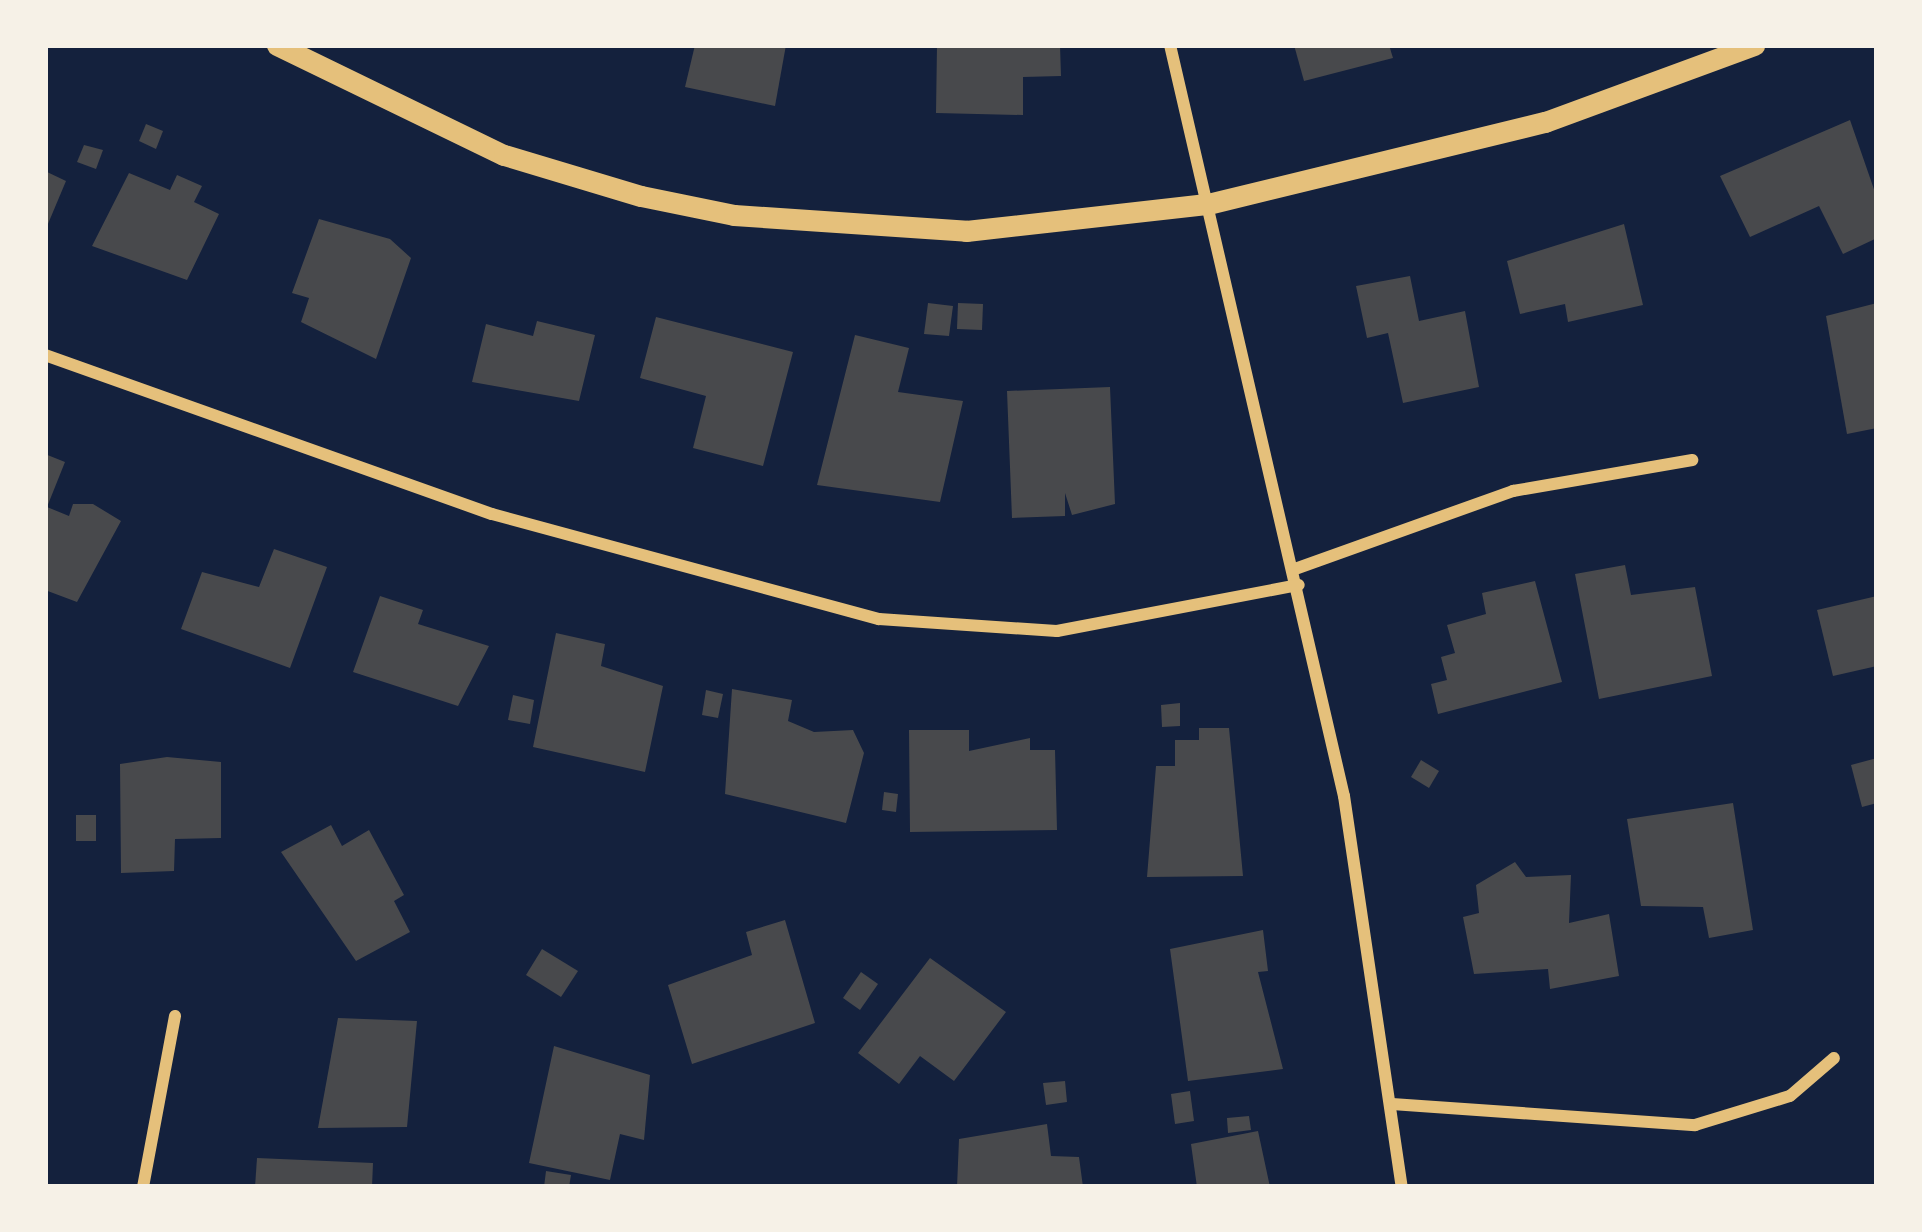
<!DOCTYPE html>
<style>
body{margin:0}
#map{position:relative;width:1922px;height:1232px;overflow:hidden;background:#14213d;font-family:"Asap Condensed",sans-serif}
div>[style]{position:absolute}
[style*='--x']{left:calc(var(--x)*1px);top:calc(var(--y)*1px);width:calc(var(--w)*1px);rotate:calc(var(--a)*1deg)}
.building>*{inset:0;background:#48494c}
.minor>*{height:12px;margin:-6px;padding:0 6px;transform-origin:6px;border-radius:6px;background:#e5c07b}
.tertiary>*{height:21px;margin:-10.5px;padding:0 10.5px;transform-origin:10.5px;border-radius:10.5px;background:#e5c07b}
span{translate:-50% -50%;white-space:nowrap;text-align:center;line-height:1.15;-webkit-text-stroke:10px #f6f1e7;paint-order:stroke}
.frame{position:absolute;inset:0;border:48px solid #f6f1e7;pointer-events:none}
</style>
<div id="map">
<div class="building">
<i style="clip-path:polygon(695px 45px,786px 45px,775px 106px,685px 87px)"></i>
<i style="clip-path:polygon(937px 45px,1060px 45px,1061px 76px,1023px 77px,1023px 115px,936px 113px)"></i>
<i style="clip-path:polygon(1294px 45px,1389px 45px,1393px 58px,1304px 81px)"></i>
<i style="clip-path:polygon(1850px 120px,1877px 198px,1877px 238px,1843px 254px,1819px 206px,1750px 237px,1720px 176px)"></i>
<i style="clip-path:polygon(146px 124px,163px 131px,156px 149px,139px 141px)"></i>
<i style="clip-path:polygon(84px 145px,103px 150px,96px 169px,77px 162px)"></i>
<i style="clip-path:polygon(45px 171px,66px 181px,45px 231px)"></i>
<i style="clip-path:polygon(129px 173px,170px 190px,177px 175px,202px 186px,194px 202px,219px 214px,187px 280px,92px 246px)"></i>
<i style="clip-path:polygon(319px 219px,390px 239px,411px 258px,376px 359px,301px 322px,309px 298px,292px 293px)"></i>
<i style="clip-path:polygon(1624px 224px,1643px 305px,1568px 322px,1565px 304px,1520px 314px,1507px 261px)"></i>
<i style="clip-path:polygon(1410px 276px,1419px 321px,1465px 311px,1479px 387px,1403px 403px,1388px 333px,1367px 338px,1356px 286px)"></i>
<i style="clip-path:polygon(928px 303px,953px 306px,949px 336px,924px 334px)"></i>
<i style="clip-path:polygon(958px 303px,983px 304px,982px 330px,957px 329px)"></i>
<i style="clip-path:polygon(1877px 303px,1877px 428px,1847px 434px,1826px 316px)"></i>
<i style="clip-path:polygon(656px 317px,793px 352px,763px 466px,693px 448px,706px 396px,640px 378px)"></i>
<i style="clip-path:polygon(537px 321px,595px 335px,579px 401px,472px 382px,486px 324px,533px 336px)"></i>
<i style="clip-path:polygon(855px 335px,909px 348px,898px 392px,963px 401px,940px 502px,817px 485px)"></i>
<i style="clip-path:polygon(1110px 387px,1115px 504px,1072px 515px,1065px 493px,1065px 516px,1012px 518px,1007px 391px)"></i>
<i style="clip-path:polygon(45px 454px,65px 462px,47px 507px,69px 516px,73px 504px,93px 504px,121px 521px,77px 602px,45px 590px)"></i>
<i style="clip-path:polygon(274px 549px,327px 567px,290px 668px,181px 629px,202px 572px,259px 587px)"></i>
<i style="clip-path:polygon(1625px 565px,1631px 595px,1695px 587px,1712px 676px,1599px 699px,1575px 574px)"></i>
<i style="clip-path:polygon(1535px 581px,1562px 682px,1438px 714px,1431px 684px,1447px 680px,1441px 657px,1455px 653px,1447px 625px,1486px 614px,1482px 593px)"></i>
<i style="clip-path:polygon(380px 596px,423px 610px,418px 624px,489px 646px,458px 706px,353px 672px)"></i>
<i style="clip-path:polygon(1877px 596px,1877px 666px,1833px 676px,1817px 610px)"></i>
<i style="clip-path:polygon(556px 633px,605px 644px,601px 666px,663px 686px,645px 772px,533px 747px)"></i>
<i style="clip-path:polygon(732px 689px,792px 700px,788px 721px,814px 732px,853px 730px,864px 753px,846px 823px,725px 794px)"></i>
<i style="clip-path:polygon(706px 690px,723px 694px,718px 718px,702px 715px)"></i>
<i style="clip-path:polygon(513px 695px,534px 700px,530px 724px,508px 720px)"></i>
<i style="clip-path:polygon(1180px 703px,1180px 726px,1162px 727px,1161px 705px)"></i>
<i style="clip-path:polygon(1199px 728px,1229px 728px,1243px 876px,1147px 877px,1156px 766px,1175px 766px,1175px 740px,1199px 740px)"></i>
<i style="clip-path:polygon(909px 730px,969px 730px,969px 751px,1030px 738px,1030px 750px,1055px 750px,1057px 830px,910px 832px)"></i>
<i style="clip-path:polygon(167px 757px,221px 762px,221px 838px,175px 839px,174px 871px,121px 873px,120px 764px)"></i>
<i style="clip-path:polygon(1877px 758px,1877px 803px,1862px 807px,1851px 765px)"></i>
<i style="clip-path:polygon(1421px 760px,1439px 771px,1429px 788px,1411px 777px)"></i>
<i style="clip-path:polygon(884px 792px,898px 794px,896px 812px,882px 810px)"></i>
<i style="clip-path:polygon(1733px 803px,1753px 930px,1709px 938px,1703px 907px,1641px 906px,1627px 819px)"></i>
<i style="clip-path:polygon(76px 815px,96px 815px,96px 841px,76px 841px)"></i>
<i style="clip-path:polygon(331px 825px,342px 846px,369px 830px,404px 895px,394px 901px,410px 932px,356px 961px,281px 852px)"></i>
<i style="clip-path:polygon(1515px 862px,1526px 877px,1571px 875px,1569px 923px,1609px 914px,1619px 976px,1550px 989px,1548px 969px,1474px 974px,1463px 917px,1479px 913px,1476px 885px)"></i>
<i style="clip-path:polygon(785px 920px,815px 1023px,692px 1064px,668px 985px,752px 955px,746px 932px)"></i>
<i style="clip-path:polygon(1263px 930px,1268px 971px,1258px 972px,1283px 1069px,1188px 1081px,1170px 949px)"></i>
<i style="clip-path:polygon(542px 949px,578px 971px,561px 997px,526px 975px)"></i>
<i style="clip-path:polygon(930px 958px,1006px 1012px,954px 1081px,920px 1056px,899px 1084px,858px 1053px)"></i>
<i style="clip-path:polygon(861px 972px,878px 984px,860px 1010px,843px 998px)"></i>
<i style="clip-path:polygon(338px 1018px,417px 1021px,407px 1127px,318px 1128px)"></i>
<i style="clip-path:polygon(554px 1046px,650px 1075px,644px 1140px,620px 1134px,610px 1180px,529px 1163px)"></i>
<i style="clip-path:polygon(1065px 1081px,1067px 1102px,1046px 1105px,1043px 1083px)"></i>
<i style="clip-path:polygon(1190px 1091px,1194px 1121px,1175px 1124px,1171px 1094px)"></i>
<i style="clip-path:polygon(1249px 1116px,1251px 1130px,1228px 1133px,1227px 1118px)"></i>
<i style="clip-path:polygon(1047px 1124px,1051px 1156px,1079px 1157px,1083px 1187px,957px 1187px,959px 1139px)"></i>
<i style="clip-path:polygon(1258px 1131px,1270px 1187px,1197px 1187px,1191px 1144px)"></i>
<i style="clip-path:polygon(257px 1158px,373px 1163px,372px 1187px,255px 1187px)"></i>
<i style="clip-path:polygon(546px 1171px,571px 1175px,569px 1187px,544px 1187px)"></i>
</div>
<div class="minor">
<i style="--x:1170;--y:45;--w:771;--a:76.96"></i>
<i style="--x:1344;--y:796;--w:395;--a:81.6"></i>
<i style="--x:45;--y:355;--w:474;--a:19.6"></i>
<i style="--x:492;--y:514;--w:401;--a:15.2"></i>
<i style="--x:879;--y:619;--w:178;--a:3.9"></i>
<i style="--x:1057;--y:631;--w:246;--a:-10.8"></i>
<i style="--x:1295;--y:569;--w:232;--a:-19.7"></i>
<i style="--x:1513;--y:491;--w:182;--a:-9.8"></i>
<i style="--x:1392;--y:1104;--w:304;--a:4"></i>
<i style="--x:1695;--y:1125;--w:99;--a:-17"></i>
<i style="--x:1790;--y:1096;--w:58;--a:-40.8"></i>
<i style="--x:143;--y:1187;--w:174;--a:-79.4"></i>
</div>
<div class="tertiary">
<i style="--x:277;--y:45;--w:252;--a:25.9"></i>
<i style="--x:504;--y:155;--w:143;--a:16.7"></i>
<i style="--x:641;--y:196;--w:95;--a:11.5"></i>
<i style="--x:734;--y:215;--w:233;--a:3.9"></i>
<i style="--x:966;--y:231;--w:244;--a:-6.4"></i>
<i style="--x:1208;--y:204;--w:347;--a:-13.7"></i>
<i style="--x:1545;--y:122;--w:223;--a:-20.2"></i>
</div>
<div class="frame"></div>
</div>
